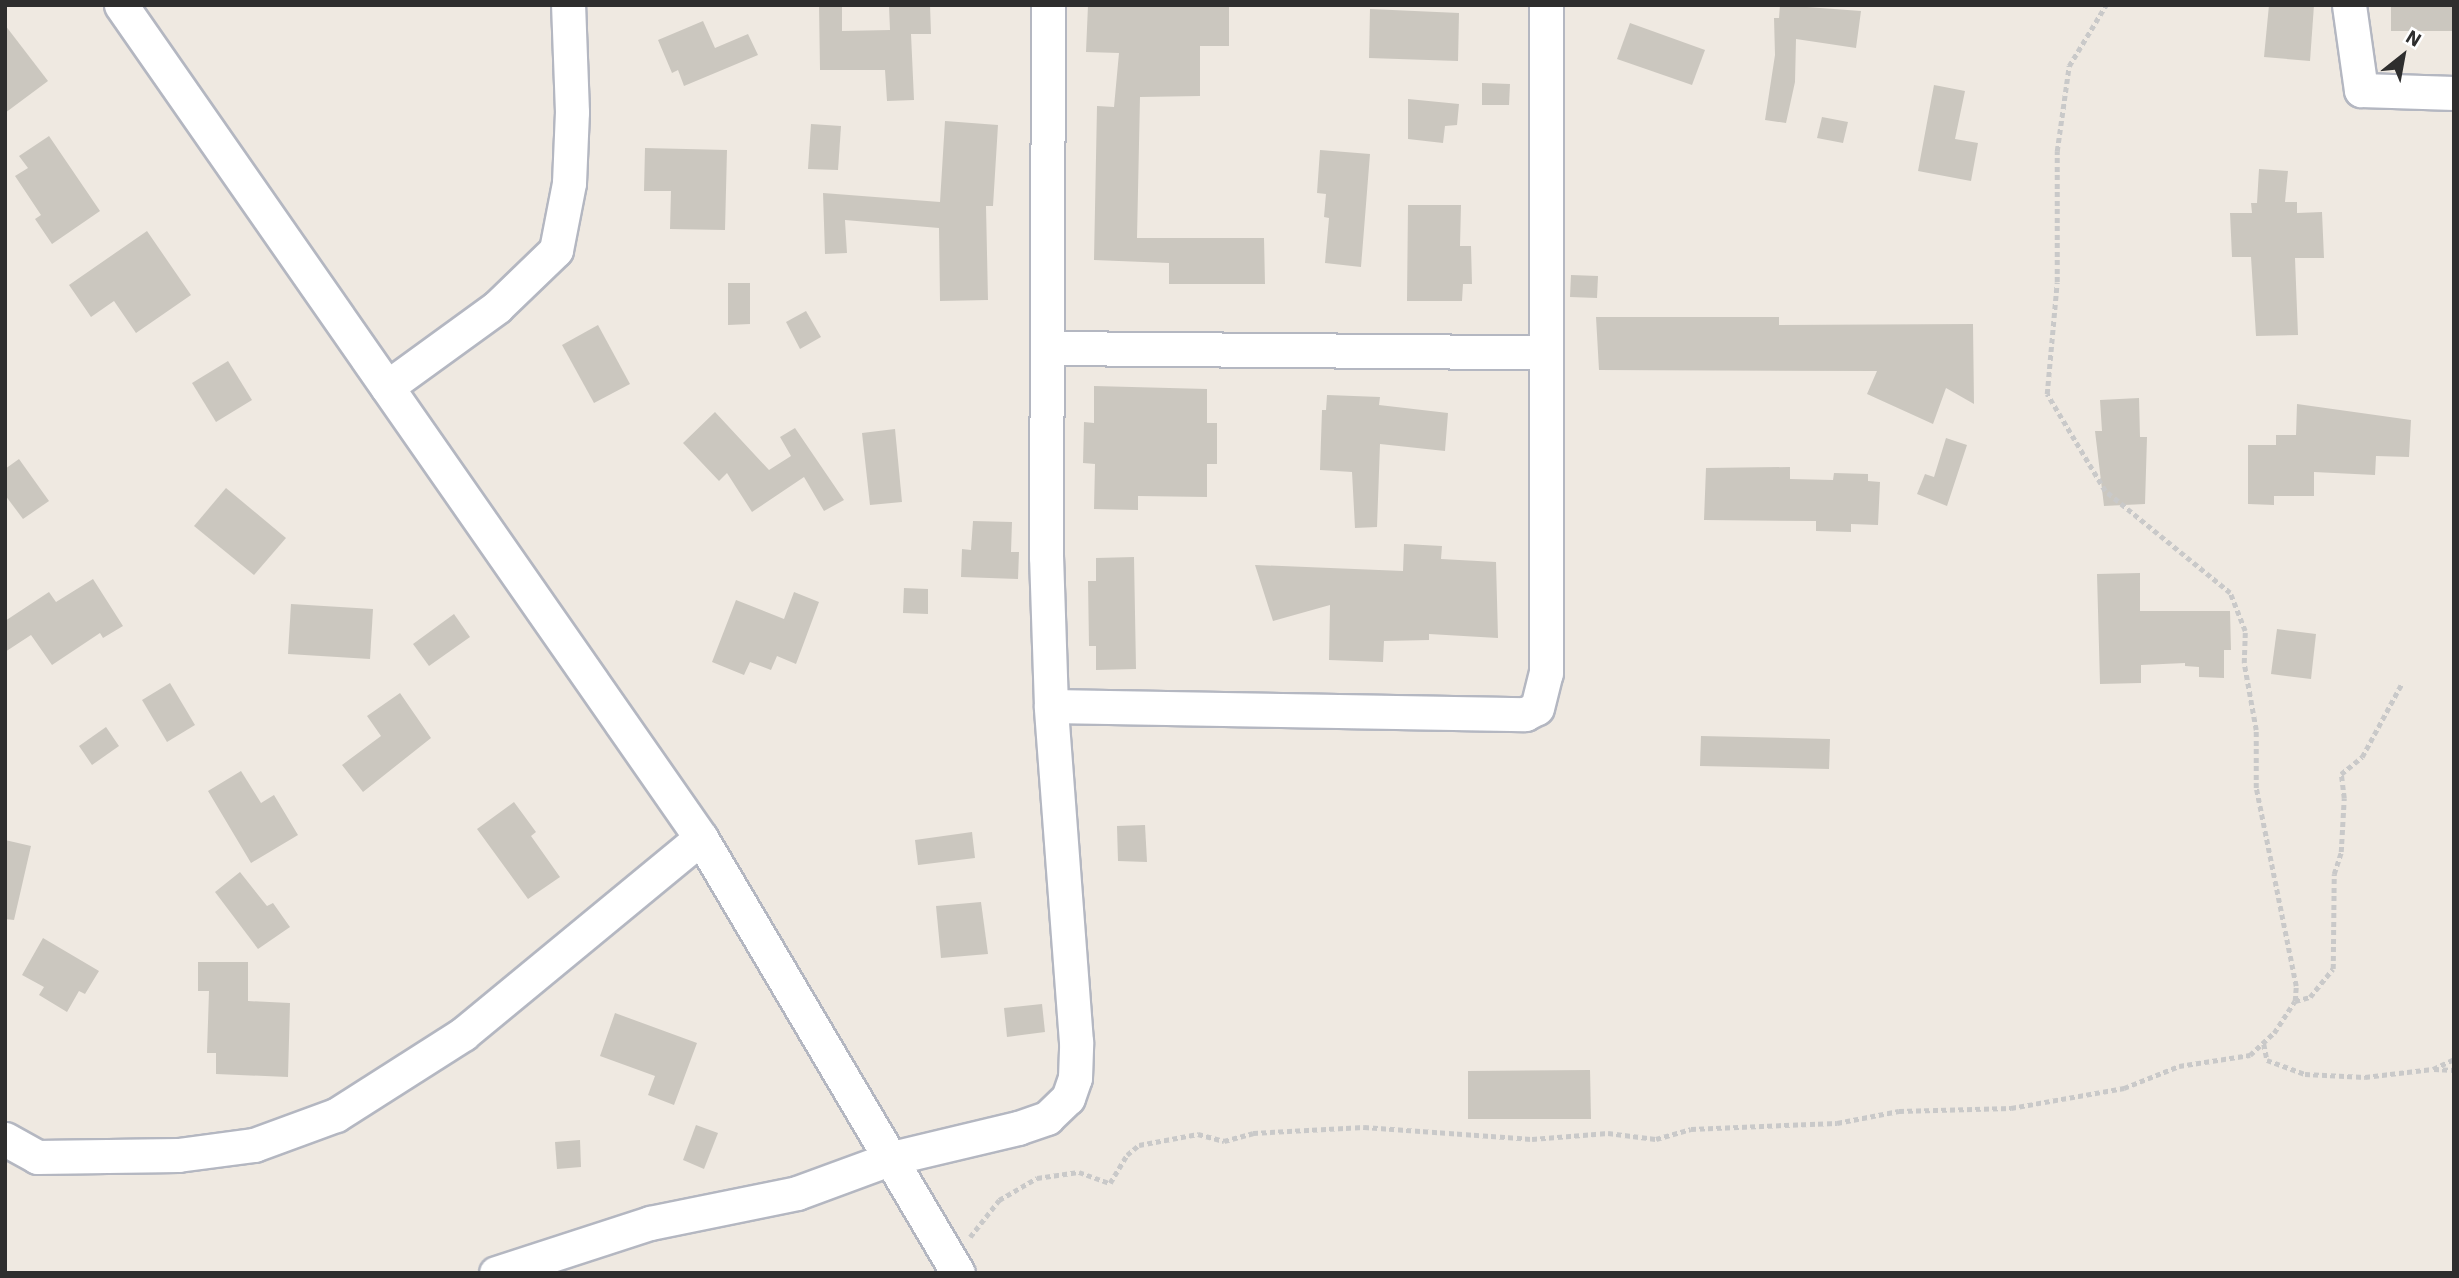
<!DOCTYPE html>
<style>
body{margin:0}
#map{position:relative;width:2459px;height:1278px;overflow:hidden;background:#efe9e1;font-family:"IBM Plex Sans",sans-serif}
div>[style]{position:absolute}
[style*='--x']{left:calc(var(--x)*1px);top:calc(var(--y)*1px);width:calc(var(--w)*1px);rotate:calc(var(--a)*1deg)}
.building>*{inset:0;background:#cbc7bf}
.path>*{height:4.5px;margin-top:-2.25px;transform-origin:0;background:repeating-linear-gradient(90deg,#c9c9c9 0 5px,transparent 0 8.5px)}
.roads{filter:drop-shadow(2px 0 #b4b7c1) drop-shadow(-2px 0 #b4b7c1) drop-shadow(0 2px #b4b7c1) drop-shadow(0 -2px #b4b7c1)}
.minor>*{height:33px;margin:-16.5px;padding:0 16.5px;transform-origin:16.5px;border-radius:16.5px;background:#fff}
span{translate:-50% -50%;white-space:nowrap;text-align:center;line-height:1.15;-webkit-text-stroke:6px #fff;paint-order:stroke}
.frame{position:absolute;inset:0;border:7px solid #2e2e2e;pointer-events:none}
.north{position:absolute;left:2368px;top:21px;width:70px;height:70px;-webkit-text-stroke:5px #fff;paint-order:stroke;rotate:31deg;font-size:19px;font-weight:700;line-height:28px;text-align:center;color:#2e2e2e}
.north::after{content:'';display:block;margin:auto;width:24px;height:32px;background:#2e2e2e;clip-path:polygon(50% 0,100% 100%,50% 72%,0 100%)}
</style>
<div id="map">
<div class="building">
<i style="clip-path:polygon(819px 5px,842px 5px,842px 31px,890px 30px,889px 6px,930px 5px,931px 34px,911px 34px,914px 100px,887px 101px,885px 70px,820px 70px)"></i>
<i style="clip-path:polygon(1088px 5px,1229px 5px,1229px 46px,1200px 46px,1200px 96px,1140px 97px,1137px 238px,1264px 238px,1265px 284px,1169px 284px,1169px 263px,1094px 260px,1097px 106px,1114px 107px,1119px 53px,1086px 52px)"></i>
<i style="clip-path:polygon(1780px 5px,1861px 11px,1856px 48px,1796px 39px,1795px 82px,1786px 123px,1765px 120px,1775px 55px,1774px 18px,1779px 18px)"></i>
<i style="clip-path:polygon(2269px 5px,2314px 5px,2310px 61px,2264px 57px)"></i>
<i style="clip-path:polygon(2391px 5px,2454px 5px,2454px 31px,2391px 31px)"></i>
<i style="clip-path:polygon(1370px 9px,1459px 13px,1458px 61px,1369px 58px)"></i>
<i style="clip-path:polygon(703px 21px,715px 48px,748px 34px,758px 55px,684px 86px,678px 70px,672px 73px,658px 40px)"></i>
<i style="clip-path:polygon(1630px 23px,1705px 50px,1692px 85px,1617px 59px)"></i>
<i style="clip-path:polygon(5px 25px,48px 81px,5px 113px)"></i>
<i style="clip-path:polygon(1482px 83px,1510px 84px,1509px 105px,1482px 105px)"></i>
<i style="clip-path:polygon(1934px 85px,1965px 91px,1955px 139px,1978px 143px,1971px 181px,1918px 171px)"></i>
<i style="clip-path:polygon(1408px 99px,1459px 104px,1457px 125px,1445px 126px,1443px 143px,1408px 139px)"></i>
<i style="clip-path:polygon(1822px 117px,1848px 122px,1843px 143px,1817px 138px)"></i>
<i style="clip-path:polygon(945px 121px,998px 125px,993px 206px,986px 206px,988px 300px,940px 301px,939px 228px,845px 220px,847px 253px,825px 254px,823px 193px,940px 202px)"></i>
<i style="clip-path:polygon(811px 124px,841px 126px,838px 170px,808px 169px)"></i>
<i style="clip-path:polygon(49px 136px,100px 211px,52px 244px,35px 219px,41px 215px,15px 176px,28px 168px,19px 156px)"></i>
<i style="clip-path:polygon(645px 148px,727px 150px,725px 230px,670px 229px,671px 191px,644px 191px)"></i>
<i style="clip-path:polygon(1320px 150px,1370px 154px,1361px 267px,1325px 263px,1329px 218px,1324px 217px,1326px 194px,1317px 193px)"></i>
<i style="clip-path:polygon(2259px 169px,2288px 171px,2285px 202px,2297px 202px,2297px 213px,2322px 212px,2324px 258px,2295px 258px,2298px 335px,2256px 336px,2251px 257px,2232px 257px,2230px 213px,2252px 213px,2251px 203px,2257px 203px)"></i>
<i style="clip-path:polygon(1408px 205px,1461px 205px,1460px 246px,1471px 246px,1472px 284px,1463px 284px,1462px 301px,1407px 301px)"></i>
<i style="clip-path:polygon(147px 231px,191px 295px,136px 333px,114px 301px,91px 317px,69px 285px)"></i>
<i style="clip-path:polygon(1571px 275px,1598px 276px,1597px 298px,1570px 297px)"></i>
<i style="clip-path:polygon(728px 283px,750px 283px,750px 324px,728px 325px)"></i>
<i style="clip-path:polygon(806px 311px,821px 337px,800px 349px,786px 322px)"></i>
<i style="clip-path:polygon(1596px 317px,1779px 317px,1779px 325px,1973px 324px,1974px 404px,1946px 388px,1933px 424px,1867px 394px,1877px 371px,1599px 370px)"></i>
<i style="clip-path:polygon(598px 325px,630px 384px,594px 403px,562px 345px)"></i>
<i style="clip-path:polygon(228px 361px,252px 400px,216px 422px,192px 383px)"></i>
<i style="clip-path:polygon(1094px 386px,1207px 389px,1207px 423px,1217px 423px,1217px 464px,1207px 464px,1207px 497px,1138px 496px,1138px 510px,1094px 509px,1095px 464px,1083px 463px,1084px 422px,1094px 423px)"></i>
<i style="clip-path:polygon(1327px 395px,1380px 397px,1379px 405px,1448px 413px,1445px 451px,1380px 444px,1377px 527px,1355px 528px,1352px 472px,1320px 470px,1322px 410px,1326px 410px)"></i>
<i style="clip-path:polygon(2139px 398px,2140px 437px,2147px 437px,2145px 504px,2104px 506px,2095px 431px,2102px 431px,2100px 400px)"></i>
<i style="clip-path:polygon(2297px 404px,2411px 420px,2409px 457px,2376px 456px,2375px 475px,2314px 472px,2314px 496px,2274px 496px,2274px 505px,2248px 504px,2248px 445px,2276px 445px,2276px 435px,2296px 435px)"></i>
<i style="clip-path:polygon(715px 412px,769px 470px,791px 456px,780px 437px,795px 428px,844px 500px,824px 511px,804px 477px,752px 512px,727px 473px,719px 481px,683px 443px)"></i>
<i style="clip-path:polygon(895px 429px,902px 502px,870px 505px,862px 433px)"></i>
<i style="clip-path:polygon(1946px 438px,1967px 445px,1947px 506px,1917px 494px,1925px 474px,1934px 477px)"></i>
<i style="clip-path:polygon(19px 459px,49px 501px,23px 519px,5px 495px,5px 469px)"></i>
<i style="clip-path:polygon(1790px 467px,1790px 479px,1833px 480px,1834px 473px,1868px 474px,1868px 481px,1880px 482px,1878px 525px,1851px 524px,1851px 532px,1816px 531px,1816px 521px,1704px 520px,1706px 468px)"></i>
<i style="clip-path:polygon(226px 488px,286px 538px,254px 575px,194px 526px)"></i>
<i style="clip-path:polygon(973px 521px,1012px 522px,1011px 552px,1019px 552px,1018px 579px,961px 577px,962px 549px,971px 550px)"></i>
<i style="clip-path:polygon(1404px 544px,1442px 546px,1441px 559px,1496px 562px,1498px 638px,1429px 634px,1429px 640px,1384px 641px,1383px 662px,1329px 660px,1330px 605px,1273px 621px,1255px 565px,1403px 571px)"></i>
<i style="clip-path:polygon(1134px 557px,1136px 669px,1096px 670px,1096px 646px,1089px 646px,1088px 581px,1096px 581px,1096px 558px)"></i>
<i style="clip-path:polygon(2140px 573px,2140px 611px,2230px 611px,2231px 650px,2224px 650px,2224px 678px,2199px 677px,2199px 667px,2185px 666px,2185px 663px,2141px 665px,2141px 683px,2100px 684px,2097px 574px)"></i>
<i style="clip-path:polygon(93px 579px,123px 626px,103px 638px,100px 633px,52px 665px,31px 635px,5px 652px,5px 621px,49px 592px,56px 602px)"></i>
<i style="clip-path:polygon(904px 588px,928px 589px,928px 614px,903px 613px)"></i>
<i style="clip-path:polygon(794px 592px,819px 602px,796px 664px,777px 656px,771px 670px,750px 662px,744px 675px,712px 662px,736px 600px,784px 619px)"></i>
<i style="clip-path:polygon(291px 604px,373px 609px,370px 659px,288px 654px)"></i>
<i style="clip-path:polygon(454px 614px,470px 637px,429px 666px,413px 644px)"></i>
<i style="clip-path:polygon(2277px 629px,2316px 634px,2311px 679px,2271px 674px)"></i>
<i style="clip-path:polygon(170px 683px,195px 725px,167px 742px,142px 700px)"></i>
<i style="clip-path:polygon(400px 693px,431px 738px,363px 792px,342px 765px,381px 736px,367px 716px)"></i>
<i style="clip-path:polygon(106px 727px,119px 746px,92px 765px,79px 746px)"></i>
<i style="clip-path:polygon(1701px 736px,1830px 739px,1829px 769px,1700px 766px)"></i>
<i style="clip-path:polygon(241px 771px,261px 803px,274px 795px,298px 835px,251px 863px,208px 791px)"></i>
<i style="clip-path:polygon(514px 802px,536px 832px,531px 836px,560px 877px,528px 899px,477px 829px)"></i>
<i style="clip-path:polygon(1145px 825px,1147px 862px,1118px 861px,1117px 826px)"></i>
<i style="clip-path:polygon(972px 832px,975px 858px,918px 865px,915px 840px)"></i>
<i style="clip-path:polygon(5px 840px,31px 846px,14px 920px,5px 919px)"></i>
<i style="clip-path:polygon(240px 872px,267px 906px,273px 903px,290px 927px,258px 949px,215px 892px)"></i>
<i style="clip-path:polygon(981px 902px,988px 954px,941px 958px,936px 906px)"></i>
<i style="clip-path:polygon(43px 938px,99px 971px,85px 994px,79px 991px,67px 1012px,39px 995px,44px 987px,22px 975px)"></i>
<i style="clip-path:polygon(198px 962px,248px 962px,248px 1001px,290px 1003px,288px 1077px,216px 1074px,216px 1053px,207px 1053px,209px 991px,198px 991px)"></i>
<i style="clip-path:polygon(1042px 1004px,1045px 1032px,1007px 1037px,1004px 1008px)"></i>
<i style="clip-path:polygon(615px 1013px,697px 1043px,674px 1105px,648px 1095px,655px 1076px,600px 1056px)"></i>
<i style="clip-path:polygon(1590px 1070px,1591px 1119px,1468px 1119px,1468px 1071px)"></i>
<i style="clip-path:polygon(696px 1125px,718px 1133px,704px 1169px,683px 1160px)"></i>
<i style="clip-path:polygon(580px 1140px,581px 1167px,557px 1169px,555px 1142px)"></i>
</div>
<div class="path">
<i style="--x:2295;--y:1001;--w:16;--a:-15"></i>
<i style="--x:2310;--y:997;--w:36;--a:-51"></i>
<i style="--x:2333;--y:969;--w:95;--a:-89.4"></i>
<i style="--x:2334;--y:874;--w:23;--a:-72"></i>
<i style="--x:2341;--y:852;--w:54;--a:-86.8"></i>
<i style="--x:2344;--y:798;--w:24;--a:-97"></i>
<i style="--x:2341;--y:774;--w:27;--a:-39"></i>
<i style="--x:2362;--y:757;--w:84;--a:-61.6"></i>
<i style="--x:2264;--y:1044;--w:16;--a:79"></i>
<i style="--x:2267;--y:1060;--w:40;--a:20.2"></i>
<i style="--x:2305;--y:1074;--w:60;--a:2.9"></i>
<i style="--x:2365;--y:1077;--w:68;--a:-6.7"></i>
<i style="--x:2433;--y:1069;--w:23;--a:-25"></i>
<i style="--x:2434;--y:1069;--w:20;--a:3"></i>
<i style="--x:970;--y:1237;--w:47;--a:-51.9"></i>
<i style="--x:999;--y:1200;--w:44;--a:-30.1"></i>
<i style="--x:1037;--y:1178;--w:42;--a:-8.1"></i>
<i style="--x:1079;--y:1172;--w:33;--a:20"></i>
<i style="--x:1110;--y:1183;--w:33;--a:-59"></i>
<i style="--x:1127;--y:1155;--w:16;--a:-40"></i>
<i style="--x:1139;--y:1145;--w:60;--a:-10.6"></i>
<i style="--x:1198;--y:1134;--w:27;--a:15"></i>
<i style="--x:1224;--y:1141;--w:30;--a:-15"></i>
<i style="--x:1253;--y:1133;--w:111;--a:-3.1"></i>
<i style="--x:1364;--y:1127;--w:168;--a:4.1"></i>
<i style="--x:1532;--y:1139;--w:76;--a:-4.5"></i>
<i style="--x:1608;--y:1133;--w:48;--a:7.1"></i>
<i style="--x:1656;--y:1139;--w:36;--a:-16"></i>
<i style="--x:1691;--y:1129;--w:146;--a:-2.4"></i>
<i style="--x:1837;--y:1123;--w:63;--a:-11"></i>
<i style="--x:1899;--y:1111;--w:112;--a:-1.5"></i>
<i style="--x:2011;--y:1108;--w:115;--a:-10"></i>
<i style="--x:2124;--y:1088;--w:59;--a:-21.8"></i>
<i style="--x:2179;--y:1066;--w:72;--a:-8.8"></i>
<i style="--x:2250;--y:1055;--w:33;--a:-43"></i>
<i style="--x:2274;--y:1033;--w:38;--a:-57"></i>
<i style="--x:2295;--y:1001;--w:15;--a:-86"></i>
<i style="--x:2296;--y:986;--w:202;--a:-101.4"></i>
<i style="--x:2256;--y:788;--w:58;--a:-90"></i>
<i style="--x:2256;--y:730;--w:68;--a:-100.2"></i>
<i style="--x:2244;--y:663;--w:32;--a:-88"></i>
<i style="--x:2245;--y:631;--w:41;--a:-111.5"></i>
<i style="--x:2230;--y:593;--w:161;--a:-140.8"></i>
<i style="--x:2105;--y:491;--w:113;--a:-120.9"></i>
<i style="--x:2047;--y:394;--w:112;--a:-84.9"></i>
<i style="--x:2057;--y:282;--w:131;--a:-90"></i>
<i style="--x:2057;--y:151;--w:86;--a:-82"></i>
<i style="--x:2069;--y:66;--w:71;--a:-58.8"></i>
</div>
<div class="roads">
<div class="minor">
<i style="--x:121;--y:5;--w:1015;--a:55.15"></i>
<i style="--x:701;--y:838;--w:505;--a:59.43"></i>
<i style="--x:2349;--y:5;--w:86;--a:82"></i>
<i style="--x:2361;--y:90;--w:93;--a:1.8"></i>
<i style="--x:1048;--y:348;--w:497;--a:0.5"></i>
<i style="--x:387;--y:387;--w:136;--a:-36"></i>
<i style="--x:497;--y:307;--w:82;--a:-44"></i>
<i style="--x:556;--y:250;--w:68;--a:-79"></i>
<i style="--x:569;--y:183;--w:71;--a:-87.6"></i>
<i style="--x:572;--y:112;--w:107;--a:-92.1"></i>
<i style="--x:1051;--y:706;--w:474;--a:1"></i>
<i style="--x:1525;--y:714;--w:13;--a:-27"></i>
<i style="--x:1537;--y:708;--w:36;--a:-76"></i>
<i style="--x:1546;--y:673;--w:668;--a:-90"></i>
<i style="--x:5;--y:1139;--w:37;--a:29"></i>
<i style="--x:37;--y:1157;--w:141;--a:-0.8"></i>
<i style="--x:178;--y:1155;--w:77;--a:-7.5"></i>
<i style="--x:254;--y:1145;--w:87;--a:-20.1"></i>
<i style="--x:336;--y:1115;--w:151;--a:-32.5"></i>
<i style="--x:463;--y:1034;--w:308;--a:-39.5"></i>
<i style="--x:496;--y:1273;--w:162;--a:-18"></i>
<i style="--x:650;--y:1223;--w:150;--a:-11.5"></i>
<i style="--x:797;--y:1193;--w:101;--a:-20.2"></i>
<i style="--x:892;--y:1158;--w:130;--a:-13.4"></i>
<i style="--x:1018;--y:1128;--w:31;--a:-19"></i>
<i style="--x:1047;--y:1118;--w:29;--a:-44"></i>
<i style="--x:1068;--y:1098;--w:21;--a:-71"></i>
<i style="--x:1075;--y:1078;--w:36;--a:-88"></i>
<i style="--x:1076;--y:1042;--w:337;--a:-94.3"></i>
<i style="--x:1051;--y:706;--w:149;--a:-91.9"></i>
<i style="--x:1046;--y:557;--w:552;--a:-89.79"></i>
</div>
</div>
<div class="frame"></div>
<div class="north">N</div>
</div>
